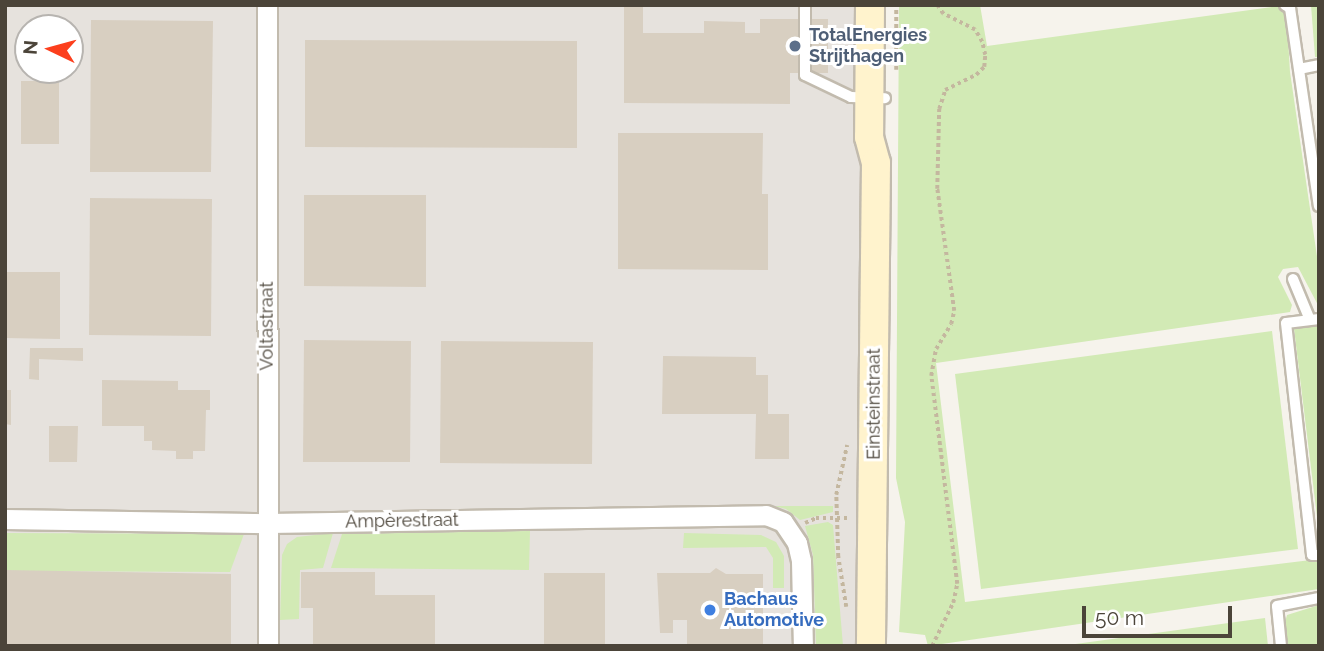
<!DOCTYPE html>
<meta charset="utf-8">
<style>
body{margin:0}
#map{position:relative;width:1324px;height:651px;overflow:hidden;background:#f6f3ec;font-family:Raleway,sans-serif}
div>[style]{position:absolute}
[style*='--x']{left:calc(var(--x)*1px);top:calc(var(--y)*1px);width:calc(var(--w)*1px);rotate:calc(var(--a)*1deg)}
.industrial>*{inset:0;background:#e6e2dd}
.green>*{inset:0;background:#d2eab5}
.building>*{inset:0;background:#d8cfc1}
.path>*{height:3.5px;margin-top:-1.75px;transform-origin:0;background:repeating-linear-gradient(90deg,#c4b79f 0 3.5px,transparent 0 7px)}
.roads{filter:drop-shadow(2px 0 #c2bbae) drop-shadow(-2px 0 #c2bbae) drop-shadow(0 2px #c2bbae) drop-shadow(0 -2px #c2bbae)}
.service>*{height:10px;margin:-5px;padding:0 5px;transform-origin:5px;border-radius:5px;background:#fff}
.minor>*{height:19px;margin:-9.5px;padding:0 9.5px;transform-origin:9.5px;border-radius:9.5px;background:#fff}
.secondary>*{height:28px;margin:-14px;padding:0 14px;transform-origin:14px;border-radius:14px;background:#fff3cd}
.dots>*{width:19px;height:19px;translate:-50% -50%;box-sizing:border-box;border:4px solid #fff;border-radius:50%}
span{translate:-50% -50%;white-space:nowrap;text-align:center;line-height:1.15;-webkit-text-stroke:6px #fff;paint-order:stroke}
.service-label{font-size:18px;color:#4e5e75;font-weight:700}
.left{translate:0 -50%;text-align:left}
.street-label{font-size:18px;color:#4b4439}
.shop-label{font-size:18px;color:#366cbe;font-weight:700}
.frame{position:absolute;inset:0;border:7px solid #4b4439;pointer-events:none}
.north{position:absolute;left:14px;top:14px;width:70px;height:70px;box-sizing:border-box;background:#fff;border:2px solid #b7b4b0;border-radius:50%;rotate:275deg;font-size:19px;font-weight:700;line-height:28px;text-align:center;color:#4b4439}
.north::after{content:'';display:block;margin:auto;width:24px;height:32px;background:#fc3f1d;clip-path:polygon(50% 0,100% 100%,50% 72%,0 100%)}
.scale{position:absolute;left:1082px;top:606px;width:150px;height:32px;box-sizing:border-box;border:4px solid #4b4439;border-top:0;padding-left:9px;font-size:21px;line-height:24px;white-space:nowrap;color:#4b4439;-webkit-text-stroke:5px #fff;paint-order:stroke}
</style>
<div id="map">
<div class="industrial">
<i style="clip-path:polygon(evenodd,5px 5px,864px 5px,864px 258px,856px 646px,5px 646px,5px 5px,28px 28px,70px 28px,70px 70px,28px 70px,28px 28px)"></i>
</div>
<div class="green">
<i style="clip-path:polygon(899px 5px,980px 5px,987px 46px,1286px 5px,1290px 72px,1319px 270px,1319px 307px,1298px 267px,1283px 269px,1278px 277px,1292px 305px,1290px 312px,936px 363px,965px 602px,1319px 559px,1319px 589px,928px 646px,925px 635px,899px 632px,905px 522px,896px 478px)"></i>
<i style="clip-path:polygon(1311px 5px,1319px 5px,1319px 57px,1315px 57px)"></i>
<i style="clip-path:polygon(1314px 325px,1319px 326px,1319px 533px,1294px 329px)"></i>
<i style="clip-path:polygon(1272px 331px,1298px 549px,981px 589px,955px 374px)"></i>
<i style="clip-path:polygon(774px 506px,833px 506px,833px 512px,800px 520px,786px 509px)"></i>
<i style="clip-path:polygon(828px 522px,833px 525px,843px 646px,816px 646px,813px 555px,805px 526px)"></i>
<i style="clip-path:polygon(530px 531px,529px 570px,331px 568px,342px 534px)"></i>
<i style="clip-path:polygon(5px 533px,244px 534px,230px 572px,5px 571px)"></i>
<i style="clip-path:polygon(333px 533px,323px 568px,300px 570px,299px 619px,280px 620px,282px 555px,287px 544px,297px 537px)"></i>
<i style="clip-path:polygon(684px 533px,761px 535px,776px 542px,784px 556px,784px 588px,773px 588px,773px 558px,766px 547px,683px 548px)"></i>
<i style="clip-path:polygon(1319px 605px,1319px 646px,1286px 646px,1284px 626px,1287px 615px)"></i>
<i style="clip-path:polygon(1265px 618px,1268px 646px,1061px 646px)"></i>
</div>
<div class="building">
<i style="clip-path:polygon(624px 5px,643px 5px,643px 33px,704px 33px,704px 21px,745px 22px,745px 33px,760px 33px,760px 19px,828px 19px,828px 73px,790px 73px,790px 104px,624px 103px)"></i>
<i style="clip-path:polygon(91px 20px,213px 21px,211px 172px,90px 172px)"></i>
<i style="clip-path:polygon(305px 40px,577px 41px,577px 148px,305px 147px)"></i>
<i style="clip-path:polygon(21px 81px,59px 81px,59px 144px,21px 144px)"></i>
<i style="clip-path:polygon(618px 133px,763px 133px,762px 194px,768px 194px,768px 270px,618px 269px)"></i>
<i style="clip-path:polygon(304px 195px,426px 195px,426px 287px,304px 286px)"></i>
<i style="clip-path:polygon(90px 198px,212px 199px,211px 336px,89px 335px)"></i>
<i style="clip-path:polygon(5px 272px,60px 272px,60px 339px,5px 338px)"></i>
<i style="clip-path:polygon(304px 340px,411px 341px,410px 462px,303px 462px)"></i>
<i style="clip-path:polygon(441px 341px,593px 342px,592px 464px,440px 463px)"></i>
<i style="clip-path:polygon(30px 348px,83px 348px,83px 361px,39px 359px,39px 380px,29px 379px)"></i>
<i style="clip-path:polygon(663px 356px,756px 357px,756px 375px,768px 375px,768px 414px,789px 414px,789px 459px,755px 459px,756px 414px,662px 414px)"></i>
<i style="clip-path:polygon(102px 380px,178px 381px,178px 390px,210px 390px,210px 410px,206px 410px,205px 451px,193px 451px,193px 459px,176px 459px,176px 451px,152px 450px,152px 441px,144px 441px,144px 426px,102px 426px)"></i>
<i style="clip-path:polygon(5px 390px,11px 390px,11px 425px,5px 424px)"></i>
<i style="clip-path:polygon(49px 426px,78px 426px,77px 462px,49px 462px)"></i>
<i style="clip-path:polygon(716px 568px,726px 574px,763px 574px,763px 646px,687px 646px,687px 620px,673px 620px,673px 633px,660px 633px,657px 573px,710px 573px)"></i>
<i style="clip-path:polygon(5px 570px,231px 574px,231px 646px,5px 646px)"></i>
<i style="clip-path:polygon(301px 572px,375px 572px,375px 595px,435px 595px,435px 646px,313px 646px,313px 608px,301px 608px)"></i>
<i style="clip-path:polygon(544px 573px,605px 573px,605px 646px,544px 646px)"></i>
</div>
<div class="path">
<i style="--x:896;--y:70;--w:65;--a:-90"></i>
<i style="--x:805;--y:523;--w:12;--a:-24"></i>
<i style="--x:816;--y:518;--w:32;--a:0"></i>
<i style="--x:846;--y:607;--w:51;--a:-99.1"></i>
<i style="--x:838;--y:557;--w:62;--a:-91.8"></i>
<i style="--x:836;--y:495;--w:51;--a:-77.6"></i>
<i style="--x:932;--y:646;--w:48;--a:-64"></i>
<i style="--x:953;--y:603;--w:19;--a:-78"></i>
<i style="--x:957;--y:584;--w:210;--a:-97.1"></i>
<i style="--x:931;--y:376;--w:27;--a:-80"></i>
<i style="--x:936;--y:349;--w:29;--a:-59"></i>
<i style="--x:951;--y:324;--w:13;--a:-77"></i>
<i style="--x:954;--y:311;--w:123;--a:-97.9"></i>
<i style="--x:937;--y:189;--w:80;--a:-88.6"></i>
<i style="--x:939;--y:109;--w:20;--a:-72"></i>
<i style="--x:945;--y:90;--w:34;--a:-26"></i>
<i style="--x:976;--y:75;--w:11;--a:-45"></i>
<i style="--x:984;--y:67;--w:12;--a:-85"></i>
<i style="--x:985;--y:55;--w:13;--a:-103"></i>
<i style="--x:982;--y:42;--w:14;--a:-120"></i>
<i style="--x:975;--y:30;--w:36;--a:-153"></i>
<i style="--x:943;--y:14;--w:11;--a:-124"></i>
</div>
<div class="roads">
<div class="service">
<i style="--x:805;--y:5;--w:70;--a:90"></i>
<i style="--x:805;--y:75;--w:51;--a:25.6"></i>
<i style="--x:851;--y:97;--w:34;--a:2"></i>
<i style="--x:1285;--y:5;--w:6;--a:31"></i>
<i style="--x:1290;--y:8;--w:200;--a:81.7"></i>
<i style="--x:1299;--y:69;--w:20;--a:-11"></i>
<i style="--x:1293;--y:279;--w:44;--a:67.5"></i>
<i style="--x:1319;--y:319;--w:33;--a:173"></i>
<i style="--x:1286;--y:323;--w:233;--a:83.6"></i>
<i style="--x:1312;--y:555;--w:7;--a:0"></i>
<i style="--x:1281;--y:646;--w:40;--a:-95.7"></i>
<i style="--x:1277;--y:606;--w:43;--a:-10.8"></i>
</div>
<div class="minor">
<i style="--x:267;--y:5;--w:641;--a:89.91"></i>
<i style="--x:5;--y:519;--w:264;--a:0.9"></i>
<i style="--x:269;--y:523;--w:497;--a:-0.9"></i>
<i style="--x:766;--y:515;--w:18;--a:22"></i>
<i style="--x:783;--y:522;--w:25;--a:56"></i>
<i style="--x:797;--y:543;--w:18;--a:77"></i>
<i style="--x:801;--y:561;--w:85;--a:88.7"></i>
</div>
<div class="secondary">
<i style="--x:870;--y:5;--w:132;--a:90.4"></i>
<i style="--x:869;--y:137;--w:27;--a:75"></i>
<i style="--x:876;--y:163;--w:483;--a:90.6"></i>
</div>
</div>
<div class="dots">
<i style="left:795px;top:46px;background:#5c6f8a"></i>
<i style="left:710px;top:610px;background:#3f7fe0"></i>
</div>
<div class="service-label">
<span class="left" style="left:809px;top:46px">TotalEnergies<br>Strijthagen</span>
</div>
<div class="street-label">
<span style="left:267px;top:326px;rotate:-90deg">Voltastraat</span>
<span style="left:874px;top:404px;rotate:-90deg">Einsteinstraat</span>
<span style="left:402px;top:521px;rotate:-1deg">Ampèrestraat</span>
</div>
<div class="shop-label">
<span class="left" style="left:724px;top:610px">Bachaus<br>Automotive</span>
</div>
<div class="frame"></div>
<div class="north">N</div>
<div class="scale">50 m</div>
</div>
